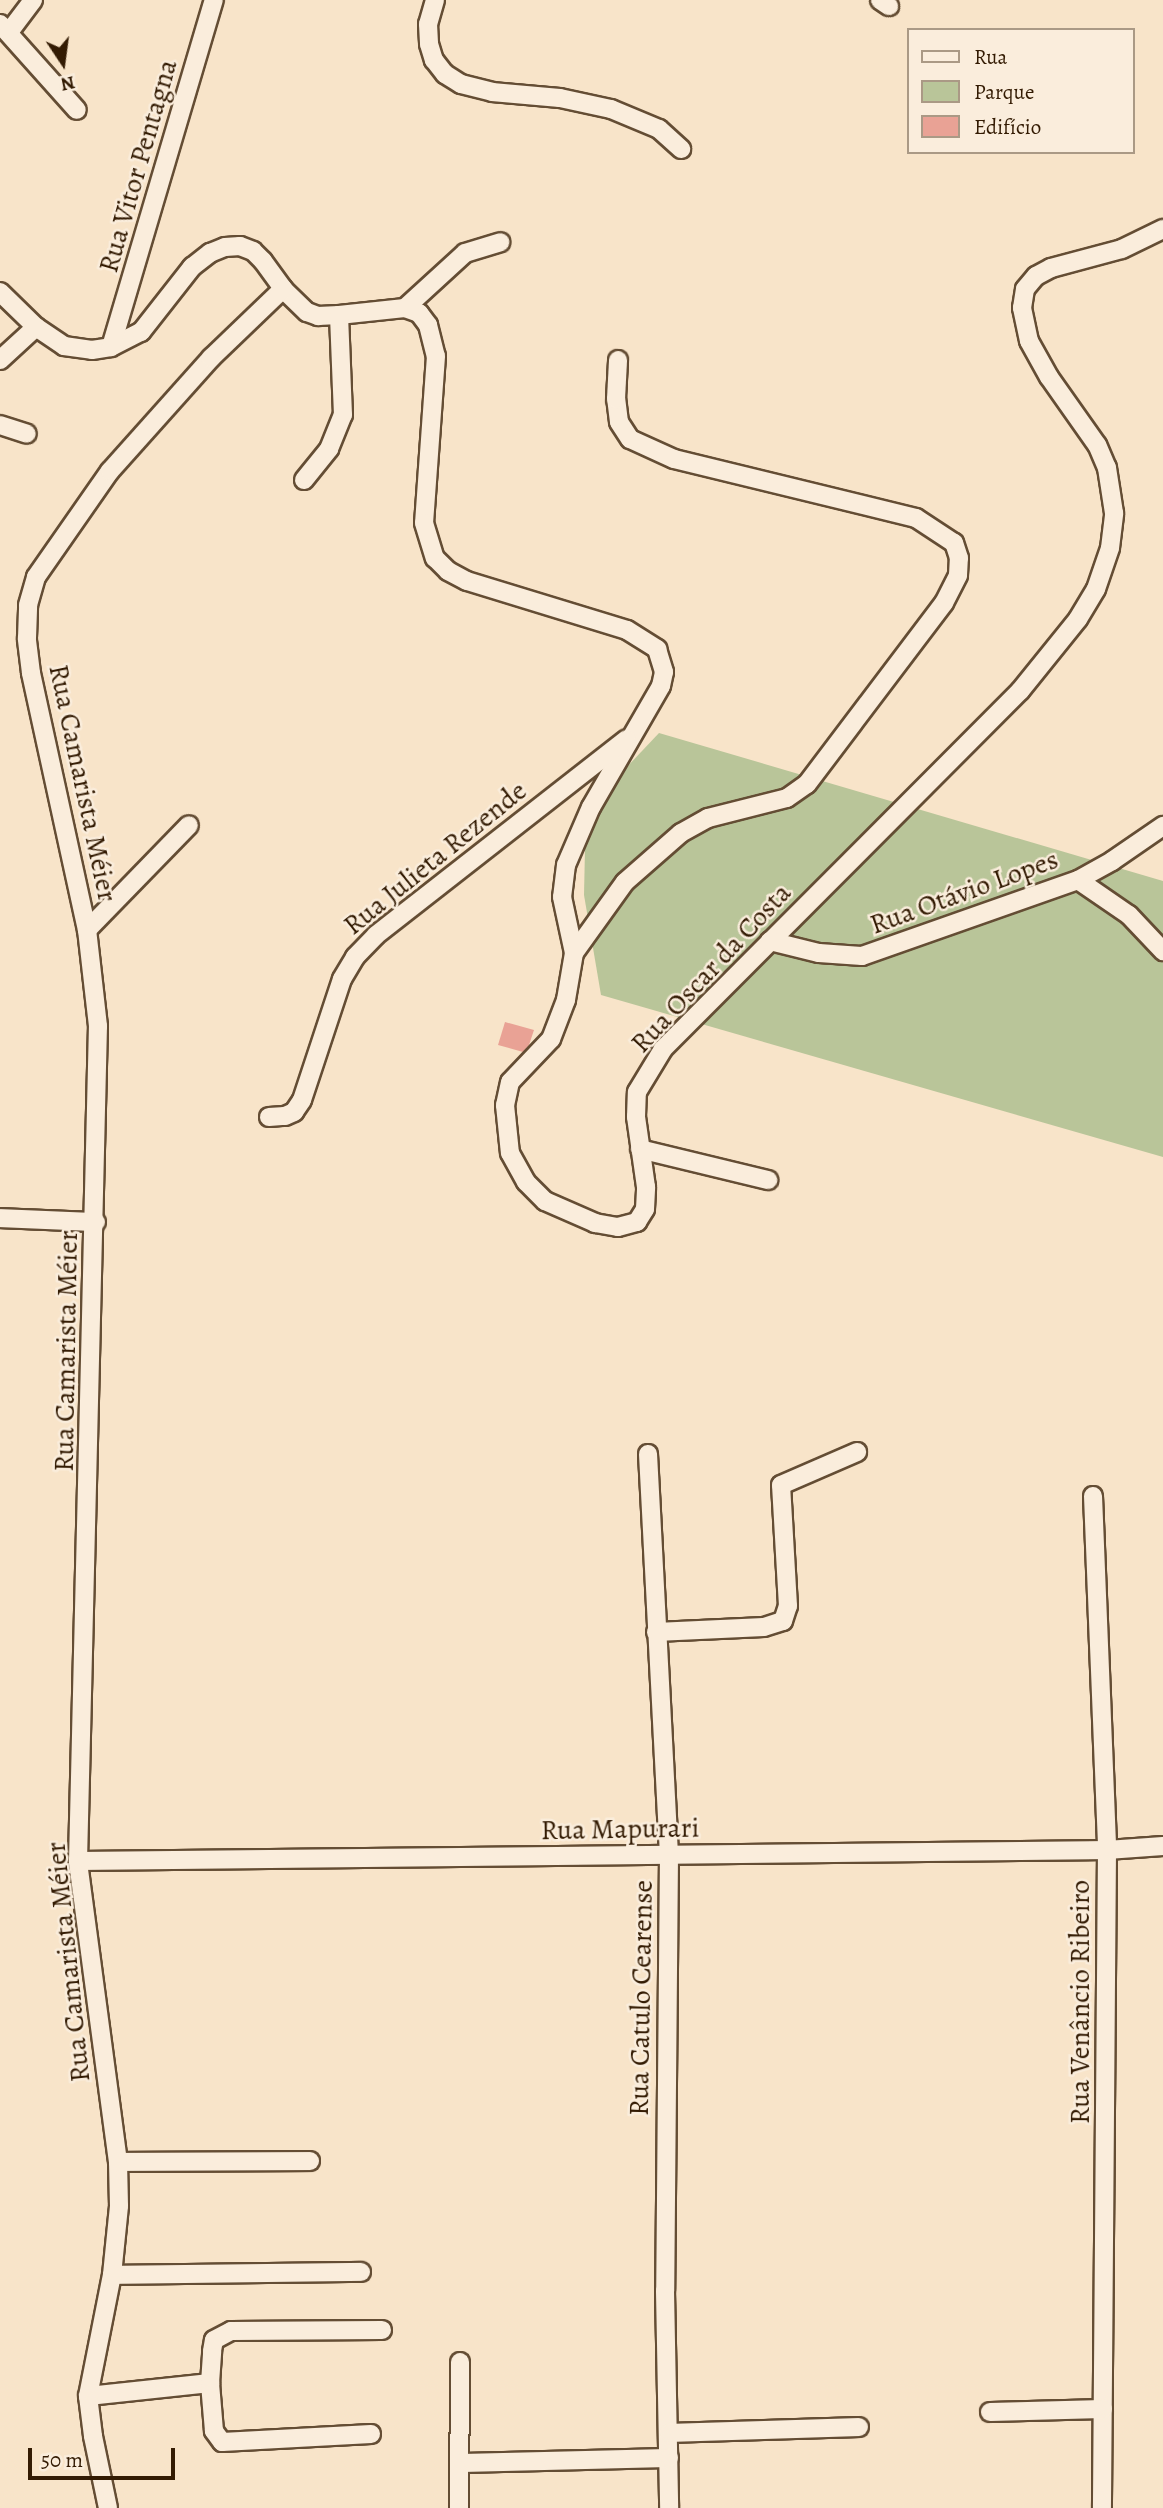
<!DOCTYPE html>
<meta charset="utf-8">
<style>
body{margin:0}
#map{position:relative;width:1163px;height:2508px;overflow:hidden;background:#f8e4c9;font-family:Alegreya,serif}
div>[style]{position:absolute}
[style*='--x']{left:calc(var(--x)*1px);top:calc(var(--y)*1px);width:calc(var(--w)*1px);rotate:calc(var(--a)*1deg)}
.green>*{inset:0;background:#b9c599}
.building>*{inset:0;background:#e9a295}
.roads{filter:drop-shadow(2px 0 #644d34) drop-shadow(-2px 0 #644d34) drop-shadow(0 2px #644d34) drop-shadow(0 -2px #644d34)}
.minor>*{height:18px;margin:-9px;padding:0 9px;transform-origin:9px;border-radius:9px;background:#faeddc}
span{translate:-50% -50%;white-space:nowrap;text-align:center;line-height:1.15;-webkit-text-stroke:5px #faeddc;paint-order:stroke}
.street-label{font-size:28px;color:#331b03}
.legend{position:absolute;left:907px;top:28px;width:228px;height:126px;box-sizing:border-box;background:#faeddc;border:2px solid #aa9985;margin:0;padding:9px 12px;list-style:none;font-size:21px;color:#331b03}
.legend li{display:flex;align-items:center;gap:14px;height:35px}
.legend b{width:35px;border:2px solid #aa9985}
.north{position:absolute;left:28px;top:28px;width:70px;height:70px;-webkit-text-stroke:5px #faeddc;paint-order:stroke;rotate:167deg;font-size:19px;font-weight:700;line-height:28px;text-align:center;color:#331b03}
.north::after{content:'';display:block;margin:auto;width:24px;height:32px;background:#331b03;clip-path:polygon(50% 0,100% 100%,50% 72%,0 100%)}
.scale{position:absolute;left:28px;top:2448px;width:147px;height:32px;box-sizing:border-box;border:4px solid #331b03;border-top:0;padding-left:9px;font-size:21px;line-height:24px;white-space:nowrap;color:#331b03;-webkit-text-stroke:5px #faeddc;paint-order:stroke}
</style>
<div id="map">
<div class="green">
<i style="clip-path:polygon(659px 733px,1163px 881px,1163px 1157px,601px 995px,584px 895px,585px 849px,607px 788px)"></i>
</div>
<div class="building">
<i style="clip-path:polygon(505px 1022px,534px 1030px,529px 1045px,523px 1052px,498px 1045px)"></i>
</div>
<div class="roads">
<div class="minor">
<i style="--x:435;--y:0;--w:25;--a:106"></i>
<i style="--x:428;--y:24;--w:20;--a:87"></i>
<i style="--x:429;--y:44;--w:17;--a:73"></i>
<i style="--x:434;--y:60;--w:18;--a:52"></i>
<i style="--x:445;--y:74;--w:19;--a:32"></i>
<i style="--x:461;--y:84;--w:32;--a:14"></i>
<i style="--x:492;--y:92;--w:68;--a:5"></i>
<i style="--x:560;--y:98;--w:52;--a:12.2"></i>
<i style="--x:611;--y:109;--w:52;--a:22.6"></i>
<i style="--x:659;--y:129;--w:30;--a:42"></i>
<i style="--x:880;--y:0;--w:11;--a:34"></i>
<i style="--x:0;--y:24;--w:115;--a:48.2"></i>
<i style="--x:9;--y:32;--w:40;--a:-53"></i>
<i style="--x:0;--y:292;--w:50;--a:44.2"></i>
<i style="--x:36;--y:327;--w:34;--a:34"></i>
<i style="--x:64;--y:346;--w:28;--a:8"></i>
<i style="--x:92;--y:350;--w:19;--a:-9"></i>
<i style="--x:111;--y:347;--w:34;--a:-27"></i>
<i style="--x:141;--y:332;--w:83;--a:-51.9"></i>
<i style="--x:192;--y:267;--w:23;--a:-38"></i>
<i style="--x:210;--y:253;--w:16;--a:-22"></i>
<i style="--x:225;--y:247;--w:15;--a:-4"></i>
<i style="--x:240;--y:246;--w:14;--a:21"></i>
<i style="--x:253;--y:251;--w:14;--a:45"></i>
<i style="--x:263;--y:261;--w:34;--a:54"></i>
<i style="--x:283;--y:289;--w:33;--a:44"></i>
<i style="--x:307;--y:312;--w:12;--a:20"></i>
<i style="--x:318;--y:316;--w:21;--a:-3"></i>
<i style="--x:339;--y:315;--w:66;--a:-6.1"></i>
<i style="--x:405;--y:308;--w:15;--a:20"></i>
<i style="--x:419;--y:313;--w:15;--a:53"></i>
<i style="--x:428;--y:325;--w:32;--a:76"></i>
<i style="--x:436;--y:356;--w:167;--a:94.1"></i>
<i style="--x:424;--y:523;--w:37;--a:73"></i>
<i style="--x:435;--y:558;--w:18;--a:45"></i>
<i style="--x:448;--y:571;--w:21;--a:28"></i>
<i style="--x:467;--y:581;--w:167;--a:17"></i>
<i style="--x:627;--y:630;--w:36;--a:32"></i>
<i style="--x:657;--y:649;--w:24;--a:73"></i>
<i style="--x:664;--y:672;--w:14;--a:102"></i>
<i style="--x:661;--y:686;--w:140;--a:120"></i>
<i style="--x:591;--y:807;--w:63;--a:113.3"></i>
<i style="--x:566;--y:865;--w:32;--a:97"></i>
<i style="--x:562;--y:897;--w:57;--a:77.9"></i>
<i style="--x:574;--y:953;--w:48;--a:99.7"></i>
<i style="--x:566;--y:1000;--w:42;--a:111"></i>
<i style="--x:551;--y:1039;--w:59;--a:133.6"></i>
<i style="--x:510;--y:1082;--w:24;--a:102"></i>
<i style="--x:505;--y:1105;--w:48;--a:84.1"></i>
<i style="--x:510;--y:1153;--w:33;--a:61"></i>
<i style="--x:526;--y:1182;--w:27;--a:45"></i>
<i style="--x:545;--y:1201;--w:55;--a:23.7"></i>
<i style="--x:595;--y:1223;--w:23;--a:10"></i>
<i style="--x:618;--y:1227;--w:20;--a:-15"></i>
<i style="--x:637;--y:1222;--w:15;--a:-58"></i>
<i style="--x:645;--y:1209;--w:22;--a:-87"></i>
<i style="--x:646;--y:1187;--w:71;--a:-98.1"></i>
<i style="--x:636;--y:1117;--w:25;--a:-88"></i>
<i style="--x:637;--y:1092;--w:50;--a:-58.8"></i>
<i style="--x:663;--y:1049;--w:506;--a:-45.08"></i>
<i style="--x:1020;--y:691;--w:92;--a:-51.1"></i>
<i style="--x:1078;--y:619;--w:35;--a:-59"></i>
<i style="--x:1096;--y:589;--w:43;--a:-71.1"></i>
<i style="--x:1110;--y:548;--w:35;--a:-83"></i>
<i style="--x:1114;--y:513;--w:46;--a:-98.8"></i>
<i style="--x:1107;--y:468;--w:25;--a:-113"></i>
<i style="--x:1097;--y:445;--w:83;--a:-125.2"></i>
<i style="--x:1049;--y:377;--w:41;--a:-119.1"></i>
<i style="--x:1029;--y:341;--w:34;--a:-102"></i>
<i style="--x:1022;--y:308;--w:19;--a:-81"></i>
<i style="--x:1025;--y:289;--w:17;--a:-50"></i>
<i style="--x:1036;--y:276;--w:17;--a:-28"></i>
<i style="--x:1051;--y:268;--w:73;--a:-15"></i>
<i style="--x:1122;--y:249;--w:46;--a:-26"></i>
<i style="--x:405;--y:308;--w:81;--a:-42.5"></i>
<i style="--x:465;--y:253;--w:37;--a:-17"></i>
<i style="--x:111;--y:347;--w:362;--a:-73.5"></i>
<i style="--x:0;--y:360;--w:49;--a:-42.5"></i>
<i style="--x:0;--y:425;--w:28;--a:18"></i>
<i style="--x:304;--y:480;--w:40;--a:-51"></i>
<i style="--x:329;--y:449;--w:37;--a:-68"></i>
<i style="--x:343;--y:415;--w:100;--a:-92.3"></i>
<i style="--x:1078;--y:880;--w:62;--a:34.5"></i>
<i style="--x:1129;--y:915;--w:50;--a:46.6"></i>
<i style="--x:87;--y:930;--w:146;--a:-45.8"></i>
<i style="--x:770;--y:941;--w:50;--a:13.8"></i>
<i style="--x:819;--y:953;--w:43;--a:4"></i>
<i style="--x:862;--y:956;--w:229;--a:-19.4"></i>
<i style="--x:1078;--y:880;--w:39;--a:-29"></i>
<i style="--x:1112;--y:861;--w:62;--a:-34.5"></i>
<i style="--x:574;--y:953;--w:87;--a:-54.3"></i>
<i style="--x:625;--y:882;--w:74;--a:-41.2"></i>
<i style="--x:681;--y:833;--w:31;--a:-29"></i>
<i style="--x:708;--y:818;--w:81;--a:-14.2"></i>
<i style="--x:787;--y:798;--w:24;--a:-35"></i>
<i style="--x:807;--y:784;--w:227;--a:-52.9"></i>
<i style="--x:944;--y:603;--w:31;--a:-63"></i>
<i style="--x:958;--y:575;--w:17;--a:-87"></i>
<i style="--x:959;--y:558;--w:16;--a:-108"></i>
<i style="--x:954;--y:543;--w:45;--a:-146.7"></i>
<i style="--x:916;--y:518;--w:249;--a:-166.3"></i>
<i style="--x:674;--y:459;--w:48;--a:-155.6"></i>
<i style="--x:630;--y:439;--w:20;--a:-123"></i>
<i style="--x:619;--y:422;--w:23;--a:-97"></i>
<i style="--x:616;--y:399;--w:39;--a:-87"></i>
<i style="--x:269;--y:1117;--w:16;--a:-4"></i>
<i style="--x:285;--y:1116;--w:10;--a:-24"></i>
<i style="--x:294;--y:1112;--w:14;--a:-56"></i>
<i style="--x:302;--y:1100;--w:127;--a:-71.7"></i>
<i style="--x:342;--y:979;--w:26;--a:-59"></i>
<i style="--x:355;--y:957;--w:30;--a:-46"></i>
<i style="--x:376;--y:935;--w:318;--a:-38"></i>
<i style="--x:640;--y:1149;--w:132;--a:13.6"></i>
<i style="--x:0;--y:1218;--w:96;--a:2.4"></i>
<i style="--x:648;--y:1454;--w:402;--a:87"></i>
<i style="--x:669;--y:1855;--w:436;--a:90.5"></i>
<i style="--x:665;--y:2291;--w:217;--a:88.9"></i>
<i style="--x:1093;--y:1496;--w:354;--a:87.7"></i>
<i style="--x:1107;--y:1850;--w:658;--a:90.44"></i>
<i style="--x:656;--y:1632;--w:108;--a:-2.7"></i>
<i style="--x:764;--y:1627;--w:20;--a:-18"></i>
<i style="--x:783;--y:1621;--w:16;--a:-72"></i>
<i style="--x:788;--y:1606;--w:121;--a:-93.3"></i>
<i style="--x:781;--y:1485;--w:83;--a:-23.5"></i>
<i style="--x:78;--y:1861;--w:1029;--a:-0.61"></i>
<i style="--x:1107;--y:1850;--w:56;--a:-4.1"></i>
<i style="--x:118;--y:2162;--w:192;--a:-0.3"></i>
<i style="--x:112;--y:2275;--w:249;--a:-0.7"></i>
<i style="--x:88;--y:2396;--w:123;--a:-6.1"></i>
<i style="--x:990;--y:2412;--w:113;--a:-1.5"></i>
<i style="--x:669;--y:2433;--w:190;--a:-1.8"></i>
<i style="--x:371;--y:2434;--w:149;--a:176.9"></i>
<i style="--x:222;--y:2442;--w:14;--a:-126"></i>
<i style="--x:214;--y:2431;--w:48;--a:-94.8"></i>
<i style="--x:210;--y:2383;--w:32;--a:-86"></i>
<i style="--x:212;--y:2351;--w:11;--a:-80"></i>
<i style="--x:214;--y:2340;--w:19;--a:-28"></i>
<i style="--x:231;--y:2331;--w:151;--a:-0.4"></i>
<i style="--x:461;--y:2463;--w:208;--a:-1.4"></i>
<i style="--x:108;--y:2508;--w:74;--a:-101.8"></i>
<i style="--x:93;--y:2436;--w:40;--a:-97.1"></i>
<i style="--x:88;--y:2396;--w:123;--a:-78.8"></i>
<i style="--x:112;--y:2275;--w:69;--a:-84.2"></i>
<i style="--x:119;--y:2206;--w:44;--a:-91.3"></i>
<i style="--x:118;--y:2162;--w:304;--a:-97.6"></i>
<i style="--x:78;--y:1861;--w:835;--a:-88.63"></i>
<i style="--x:98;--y:1026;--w:97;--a:-96.5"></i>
<i style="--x:87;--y:930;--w:263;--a:-102.3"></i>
<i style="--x:31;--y:673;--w:35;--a:-97"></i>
<i style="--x:27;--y:638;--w:33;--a:-88"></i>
<i style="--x:28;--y:605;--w:29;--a:-74"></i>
<i style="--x:36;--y:577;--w:129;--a:-55.1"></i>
<i style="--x:110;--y:471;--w:152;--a:-48.2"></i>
<i style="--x:211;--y:358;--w:100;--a:-43.8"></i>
<i style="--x:459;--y:2508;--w:146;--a:-89.6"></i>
</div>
</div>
<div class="street-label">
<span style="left:138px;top:166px;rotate:-74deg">Rua Vitor Pentagna</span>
<span style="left:83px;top:783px;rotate:78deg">Rua Camarista Méier</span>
<span style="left:435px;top:858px;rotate:-39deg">Rua Julieta Rezende</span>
<span style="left:964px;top:892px;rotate:-20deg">Rua Otávio Lopes</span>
<span style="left:711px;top:968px;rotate:-47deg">Rua Oscar da Costa</span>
<span style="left:66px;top:1351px;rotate:-89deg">Rua Camarista Méier</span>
<span style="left:620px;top:1829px;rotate:-1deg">Rua Mapurari</span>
<span style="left:68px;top:1962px;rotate:-96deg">Rua Camarista Méier</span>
<span style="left:641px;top:1998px;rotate:-89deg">Rua Catulo Cearense</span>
<span style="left:1080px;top:2002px;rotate:-90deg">Rua Venâncio Ribeiro</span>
</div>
<ul class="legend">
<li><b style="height:9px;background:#faeddc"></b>Rua</li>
<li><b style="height:19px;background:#b9c599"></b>Parque</li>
<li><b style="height:19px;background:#e9a295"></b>Edifício</li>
</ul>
<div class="north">N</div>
<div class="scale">50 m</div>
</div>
